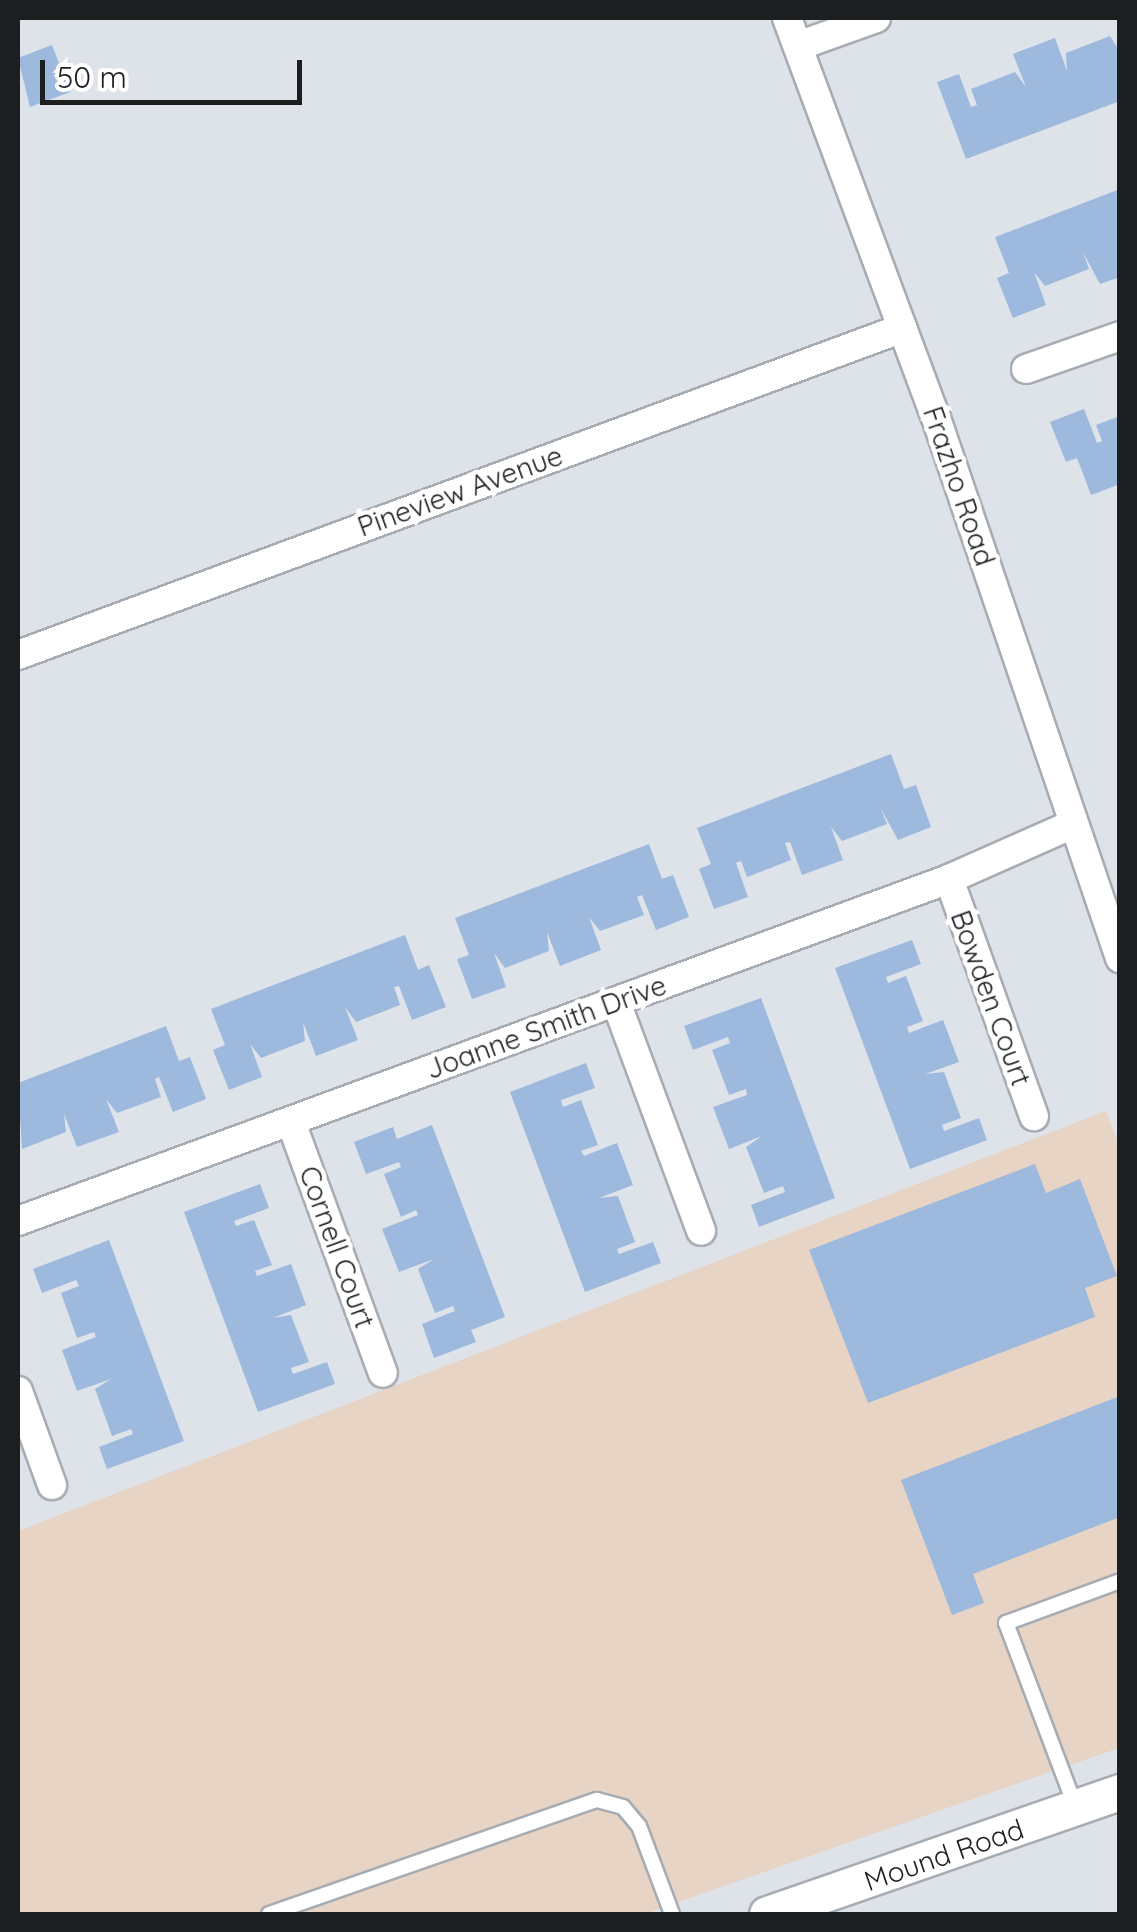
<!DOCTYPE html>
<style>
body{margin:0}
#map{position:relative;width:1137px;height:1932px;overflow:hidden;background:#dee2e9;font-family:Quicksand,sans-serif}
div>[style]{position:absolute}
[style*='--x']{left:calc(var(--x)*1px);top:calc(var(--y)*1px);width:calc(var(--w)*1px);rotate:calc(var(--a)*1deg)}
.industrial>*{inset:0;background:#e8d4c5}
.building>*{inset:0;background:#9db9de}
.roads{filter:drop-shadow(2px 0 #a7acb2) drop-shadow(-2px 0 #a7acb2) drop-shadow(0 2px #a7acb2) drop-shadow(0 -2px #a7acb2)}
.service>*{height:14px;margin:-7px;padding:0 7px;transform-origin:7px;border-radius:7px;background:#fff}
.minor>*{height:28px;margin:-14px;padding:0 14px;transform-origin:14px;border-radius:14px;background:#fff}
.tertiary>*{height:35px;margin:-17.5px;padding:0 17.5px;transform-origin:17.5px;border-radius:17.5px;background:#fff}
span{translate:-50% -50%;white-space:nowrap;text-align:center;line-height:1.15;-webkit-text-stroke:9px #fff;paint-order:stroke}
.street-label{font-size:28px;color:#1c1e20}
.frame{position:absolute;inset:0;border:20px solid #1c1e20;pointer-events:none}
.scale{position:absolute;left:40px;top:60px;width:262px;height:45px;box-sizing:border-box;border:5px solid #1c1e20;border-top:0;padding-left:12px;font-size:30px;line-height:35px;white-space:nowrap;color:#1c1e20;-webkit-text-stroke:8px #fff;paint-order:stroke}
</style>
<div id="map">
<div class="industrial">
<i style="clip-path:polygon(1106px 1111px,1120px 1148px,1119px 1748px,644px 1914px,18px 1914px,18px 1531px)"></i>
</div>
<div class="building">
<i style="clip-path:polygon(1110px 36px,1120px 52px,1120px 101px,966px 159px,937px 82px,959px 74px,971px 107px,977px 105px,971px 89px,1015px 72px,1026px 87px,1013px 54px,1055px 38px,1067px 71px,1066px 53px)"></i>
<i style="clip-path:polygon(52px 45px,70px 92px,30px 107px,18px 58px)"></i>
<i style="clip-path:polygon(1120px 189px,1120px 277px,1100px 284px,1083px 252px,1089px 269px,1045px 286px,1034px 272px,1046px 305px,1013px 318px,997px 278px,1009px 273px,995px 237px)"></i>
<i style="clip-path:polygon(1084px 409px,1097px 443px,1102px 441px,1096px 425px,1120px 416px,1120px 484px,1091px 495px,1077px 458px,1066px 462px,1050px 422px)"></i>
<i style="clip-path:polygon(891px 754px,904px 789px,916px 785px,931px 827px,898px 840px,880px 807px,887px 824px,842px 841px,831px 827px,843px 860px,802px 875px,790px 842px,785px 843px,791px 860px,747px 877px,741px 861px,736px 863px,748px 897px,714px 909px,699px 869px,711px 864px,697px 828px)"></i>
<i style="clip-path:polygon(649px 844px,662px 879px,673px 875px,689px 917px,656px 930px,642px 895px,637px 897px,644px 915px,600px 931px,589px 917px,601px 950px,560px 966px,547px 932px,549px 951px,505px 968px,494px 953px,506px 987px,472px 999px,457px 959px,469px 955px,455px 918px)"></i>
<i style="clip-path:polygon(405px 935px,418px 970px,429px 965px,446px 1007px,412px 1020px,399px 986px,394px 987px,400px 1005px,356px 1022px,345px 1007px,358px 1040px,316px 1056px,303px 1022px,305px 1041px,261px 1058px,250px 1044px,262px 1077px,229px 1090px,213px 1050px,225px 1045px,211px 1009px)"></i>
<i style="clip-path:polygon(912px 940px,921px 964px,886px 977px,888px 983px,906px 976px,923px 1021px,907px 1027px,909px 1033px,943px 1020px,959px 1062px,925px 1074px,944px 1072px,961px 1118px,942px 1125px,944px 1131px,979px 1118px,987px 1140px,910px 1169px,835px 968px)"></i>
<i style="clip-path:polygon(761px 998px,835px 1198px,759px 1227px,751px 1205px,785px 1192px,783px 1186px,764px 1193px,746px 1147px,762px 1136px,729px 1149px,713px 1107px,747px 1095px,746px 1089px,729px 1095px,712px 1050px,730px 1043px,728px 1037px,693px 1050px,684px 1026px)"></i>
<i style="clip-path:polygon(166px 1026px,179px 1061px,190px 1057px,206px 1099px,173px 1112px,159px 1077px,155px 1079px,161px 1097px,117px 1113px,106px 1099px,119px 1132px,77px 1147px,64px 1114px,66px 1132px,22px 1149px,18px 1083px)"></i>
<i style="clip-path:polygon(586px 1063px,595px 1088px,561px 1100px,563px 1107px,581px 1100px,598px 1145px,581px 1151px,584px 1156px,617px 1143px,633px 1185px,599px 1198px,618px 1196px,635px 1242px,617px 1249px,619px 1254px,653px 1242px,661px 1263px,585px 1292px,510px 1092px)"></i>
<i style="clip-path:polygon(432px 1125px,505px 1317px,471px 1330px,476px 1342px,434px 1358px,422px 1324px,455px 1311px,453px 1306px,435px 1313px,418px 1269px,434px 1259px,399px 1272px,382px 1229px,418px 1215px,416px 1210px,401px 1217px,384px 1174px,401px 1167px,399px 1162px,366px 1174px,354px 1142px,393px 1127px,397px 1139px)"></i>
<i style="clip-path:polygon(1035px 1164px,1046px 1193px,1080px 1179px,1117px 1276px,1085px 1288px,1095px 1317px,868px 1403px,809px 1250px)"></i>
<i style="clip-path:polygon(260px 1184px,269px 1208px,234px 1221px,236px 1226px,254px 1220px,272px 1265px,255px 1271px,257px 1276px,291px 1264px,306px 1305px,273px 1318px,291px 1315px,309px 1362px,291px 1368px,293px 1374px,327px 1362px,335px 1384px,258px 1412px,184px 1212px)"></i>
<i style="clip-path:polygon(109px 1240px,184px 1441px,107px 1469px,99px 1447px,133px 1434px,131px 1429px,112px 1436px,95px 1389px,111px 1379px,77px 1391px,62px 1350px,96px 1337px,94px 1332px,77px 1338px,61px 1293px,79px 1286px,76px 1280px,42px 1293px,33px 1269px)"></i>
<i style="clip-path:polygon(1120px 1396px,1120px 1517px,973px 1574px,984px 1603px,952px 1615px,901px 1480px)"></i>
</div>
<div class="roads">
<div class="service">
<i style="--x:1076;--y:1808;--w:198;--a:-110.7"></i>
<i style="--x:1006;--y:1623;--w:121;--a:-20.2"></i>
<i style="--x:269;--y:1914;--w:347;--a:-19.2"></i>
<i style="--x:597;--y:1800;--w:27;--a:15"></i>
<i style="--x:623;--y:1807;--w:25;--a:50"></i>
<i style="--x:639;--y:1826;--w:94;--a:69.4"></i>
</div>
<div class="minor">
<i style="--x:787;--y:18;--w:424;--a:69.6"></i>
<i style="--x:935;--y:415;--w:574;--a:71.19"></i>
<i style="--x:798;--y:46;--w:83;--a:-19.7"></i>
<i style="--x:1026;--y:369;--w:100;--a:-19.3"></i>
<i style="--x:18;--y:655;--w:943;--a:-20.28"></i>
<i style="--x:949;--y:879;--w:252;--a:70.3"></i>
<i style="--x:616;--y:1002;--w:244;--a:69.6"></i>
<i style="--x:291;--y:1122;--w:267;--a:69.9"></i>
<i style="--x:18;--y:1221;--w:992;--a:-20.17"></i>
<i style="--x:949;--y:879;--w:133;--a:-23.9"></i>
<i style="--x:18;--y:1391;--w:100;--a:70.1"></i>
</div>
<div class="tertiary">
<i style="--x:767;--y:1914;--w:373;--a:-19.1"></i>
</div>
</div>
<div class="street-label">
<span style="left:959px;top:486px;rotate:71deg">Frazho Road</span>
<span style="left:460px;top:491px;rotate:-20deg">Pineview Avenue</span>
<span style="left:991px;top:998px;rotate:70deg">Bowden Court</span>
<span style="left:546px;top:1027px;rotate:-20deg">Joanne Smith Drive</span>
<span style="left:337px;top:1247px;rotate:70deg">Cornell Court</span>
<span style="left:944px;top:1855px;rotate:-19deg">Mound Road</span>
</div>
<div class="frame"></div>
<div class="scale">50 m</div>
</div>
